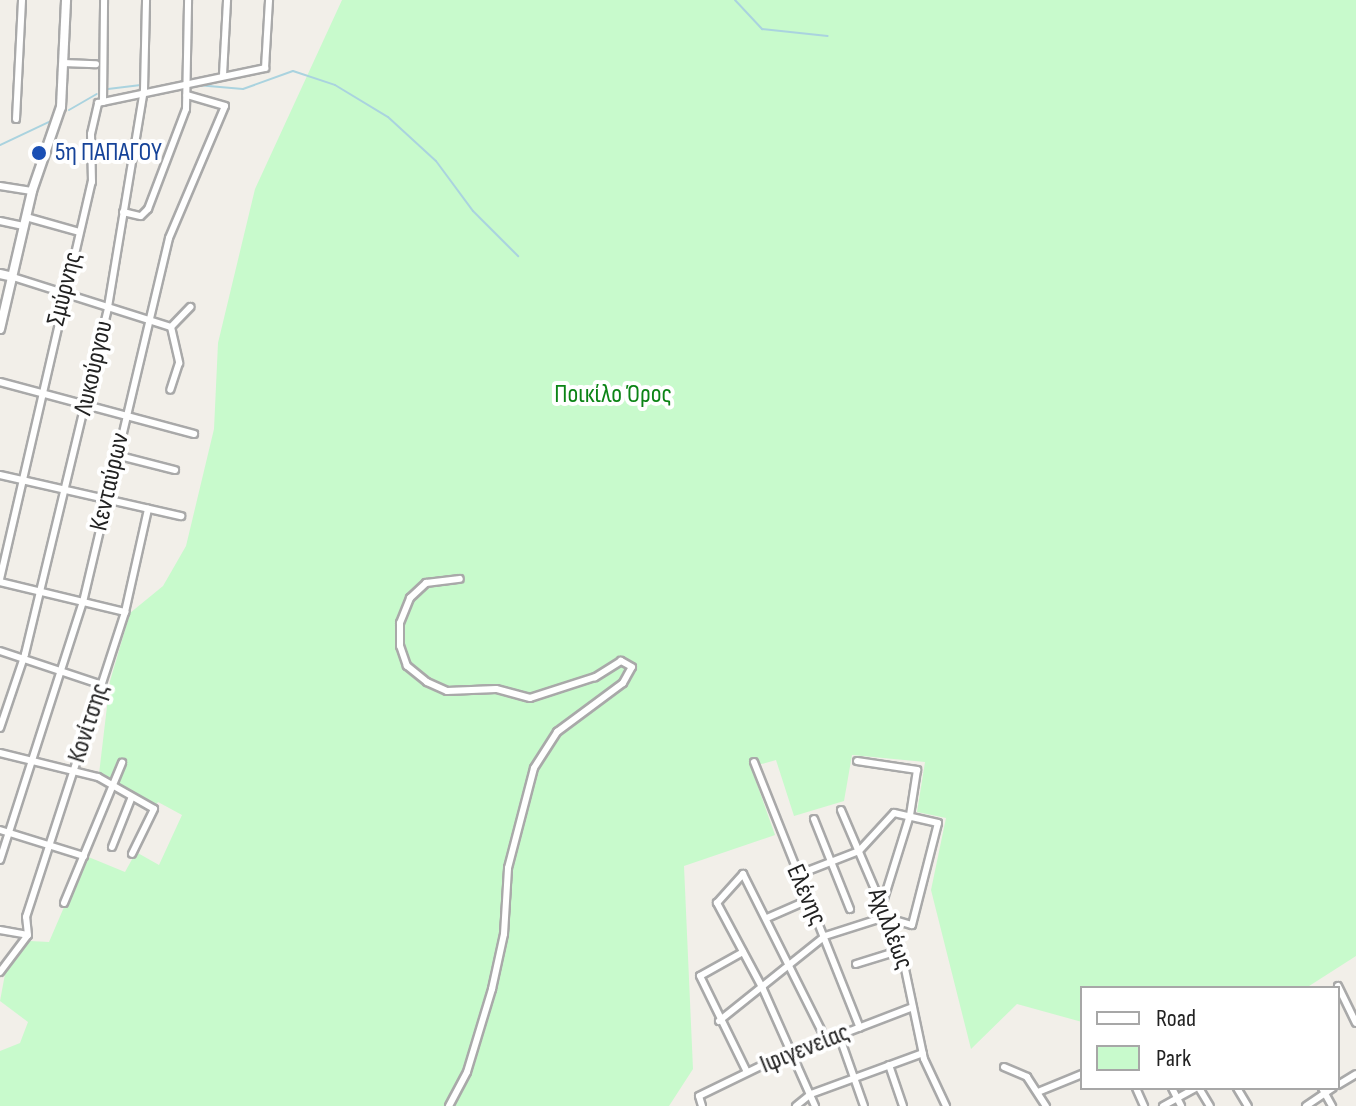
<!DOCTYPE html>
<meta charset="utf-8">
<style>
body{margin:0}
#map{position:relative;width:1356px;height:1106px;overflow:hidden;background:#f2efe9;font-family:"Sofia Sans Condensed",sans-serif}
div>[style]{position:absolute}
[style*='--x']{left:calc(var(--x)*1px);top:calc(var(--y)*1px);width:calc(var(--w)*1px);rotate:calc(var(--a)*1deg)}
.park>*{inset:0;background:#c8facc}
.stream>*{height:2px;margin:-1px;padding:0 1px;transform-origin:1px;border-radius:1px;background:#aad3df}
.roads{filter:drop-shadow(2px 0 #a9a9a9) drop-shadow(-2px 0 #a9a9a9) drop-shadow(0 2px #a9a9a9) drop-shadow(0 -2px #a9a9a9)}
.minor>*{height:6px;margin:-3px;padding:0 3px;transform-origin:3px;border-radius:3px;background:#fff}
.tertiary>*{height:8px;margin:-4px;padding:0 4px;transform-origin:4px;border-radius:4px;background:#fff}
.dots>*{width:22px;height:22px;translate:-50% -50%;box-sizing:border-box;border:4px solid #fff;border-radius:50%}
span{translate:-50% -50%;white-space:nowrap;text-align:center;line-height:1.15;-webkit-text-stroke:8px #fff;paint-order:stroke}
.transit-label{font-size:26px;color:#164399}
.left{translate:0 -50%;text-align:left}
.street-label{font-size:26px;color:#222}
.park-label{font-size:26px;color:#0c8416}
.legend{position:absolute;left:1080px;top:986px;width:260px;height:104px;box-sizing:border-box;background:#fff;border:2px solid #a7a7a7;margin:0;padding:10px 14px;list-style:none;font-size:24px;color:#222}
.legend li{display:flex;align-items:center;gap:16px;height:40px}
.legend b{width:40px;border:2px solid #a7a7a7}
</style>
<div id="map">
<div class="park">
<i style="clip-path:polygon(342px 0,1356px 0,1356px 956px,1306px 988px,1082px 988px,1082px 1022px,1017px 1004px,971px 1049px,931px 890px,946px 818px,917px 812px,925px 762px,852px 755px,844px 801px,794px 816px,776px 760px,751px 767px,775px 835px,684px 866px,693px 1069px,669px 1106px,0 1106px,0 1051px,20px 1043px,28px 1022px,0 1001px,5px 974px,30px 941px,49px 942px,86px 856px,125px 872px,136px 852px,159px 865px,182px 815px,158px 802px,154px 808px,99px 774px,110px 681px,130px 613px,163px 586px,186px 546px,214px 429px,218px 343px,255px 189px)"></i>
</div>
<div class="stream">
<i style="--x:735;--y:0;--w:40;--a:47"></i>
<i style="--x:762;--y:29;--w:66;--a:6.1"></i>
<i style="--x:197;--y:85;--w:46;--a:5"></i>
<i style="--x:243;--y:89;--w:53;--a:-19.8"></i>
<i style="--x:293;--y:71;--w:44;--a:18.4"></i>
<i style="--x:335;--y:85;--w:62;--a:31.1"></i>
<i style="--x:388;--y:117;--w:65;--a:42.5"></i>
<i style="--x:436;--y:161;--w:62;--a:53.5"></i>
<i style="--x:473;--y:211;--w:64;--a:45"></i>
<i style="--x:108;--y:89;--w:31;--a:-7"></i>
<i style="--x:69;--y:110;--w:32;--a:-30"></i>
<i style="--x:0;--y:145;--w:56;--a:-25.2"></i>
</div>
<div class="roads">
<div class="minor">
<i style="--x:63;--y:63;--w:33;--a:2"></i>
<i style="--x:223;--y:75;--w:75;--a:-86.9"></i>
<i style="--x:103;--y:102;--w:102;--a:-89.4"></i>
<i style="--x:16;--y:119;--w:119;--a:-87.1"></i>
<i style="--x:0;--y:186;--w:32;--a:9"></i>
<i style="--x:123;--y:212;--w:18;--a:13"></i>
<i style="--x:141;--y:216;--w:10;--a:-45"></i>
<i style="--x:148;--y:209;--w:107;--a:-69.2"></i>
<i style="--x:186;--y:109;--w:109;--a:-88.9"></i>
<i style="--x:26;--y:217;--w:55;--a:15.8"></i>
<i style="--x:0;--y:221;--w:25;--a:12"></i>
<i style="--x:13;--y:277;--w:166;--a:17.6"></i>
<i style="--x:171;--y:327;--w:37;--a:77"></i>
<i style="--x:179;--y:363;--w:28;--a:108"></i>
<i style="--x:171;--y:327;--w:28;--a:-46"></i>
<i style="--x:0;--y:382;--w:201;--a:15"></i>
<i style="--x:116;--y:455;--w:61;--a:14.3"></i>
<i style="--x:0;--y:475;--w:186;--a:12.8"></i>
<i style="--x:0;--y:579;--w:408;--a:-77"></i>
<i style="--x:92;--y:182;--w:48;--a:-91.2"></i>
<i style="--x:91;--y:134;--w:32;--a:-77"></i>
<i style="--x:98;--y:103;--w:171;--a:-11.8"></i>
<i style="--x:265;--y:68;--w:68;--a:-86.6"></i>
<i style="--x:0;--y:582;--w:129;--a:13.5"></i>
<i style="--x:0;--y:651;--w:108;--a:18.4"></i>
<i style="--x:0;--y:728;--w:78;--a:-71.3"></i>
<i style="--x:25;--y:654;--w:357;--a:-76.5"></i>
<i style="--x:108;--y:307;--w:220;--a:-80.6"></i>
<i style="--x:144;--y:90;--w:90;--a:-88.7"></i>
<i style="--x:0;--y:753;--w:101;--a:13.8"></i>
<i style="--x:98;--y:777;--w:64;--a:29.7"></i>
<i style="--x:154;--y:809;--w:50;--a:116.1"></i>
<i style="--x:857;--y:761;--w:61;--a:8.5"></i>
<i style="--x:917;--y:770;--w:46;--a:98.8"></i>
<i style="--x:910;--y:815;--w:94;--a:107.3"></i>
<i style="--x:754;--y:762;--w:286;--a:68.3"></i>
<i style="--x:841;--y:810;--w:152;--a:66.8"></i>
<i style="--x:901;--y:950;--w:111;--a:78.1"></i>
<i style="--x:924;--y:1059;--w:52;--a:64.9"></i>
<i style="--x:814;--y:819;--w:97;--a:68.2"></i>
<i style="--x:0;--y:830;--w:88;--a:17.2"></i>
<i style="--x:112;--y:847;--w:52;--a:-68.4"></i>
<i style="--x:0;--y:860;--w:271;--a:-72.2"></i>
<i style="--x:83;--y:602;--w:374;--a:-76.7"></i>
<i style="--x:169;--y:238;--w:143;--a:-67"></i>
<i style="--x:225;--y:106;--w:40;--a:-164"></i>
<i style="--x:64;--y:903;--w:152;--a:-67.5"></i>
<i style="--x:767;--y:918;--w:45;--a:-23.7"></i>
<i style="--x:0;--y:930;--w:28;--a:10"></i>
<i style="--x:28;--y:935;--w:18;--a:-96"></i>
<i style="--x:26;--y:917;--w:321;--a:-72"></i>
<i style="--x:125;--y:612;--w:106;--a:-77.4"></i>
<i style="--x:743;--y:952;--w:49;--a:150.8"></i>
<i style="--x:700;--y:976;--w:107;--a:63.9"></i>
<i style="--x:856;--y:964;--w:47;--a:-17.3"></i>
<i style="--x:0;--y:972;--w:46;--a:-52.9"></i>
<i style="--x:1338;--y:986;--w:41;--a:64.1"></i>
<i style="--x:719;--y:1021;--w:136;--a:-38.7"></i>
<i style="--x:825;--y:936;--w:63;--a:-17.6"></i>
<i style="--x:885;--y:917;--w:28;--a:17"></i>
<i style="--x:912;--y:925;--w:105;--a:-75.7"></i>
<i style="--x:938;--y:823;--w:45;--a:-167.2"></i>
<i style="--x:894;--y:813;--w:52;--a:132.6"></i>
<i style="--x:859;--y:851;--w:66;--a:158.8"></i>
<i style="--x:839;--y:1035;--w:75;--a:70.6"></i>
<i style="--x:889;--y:1065;--w:43;--a:71.1"></i>
<i style="--x:1004;--y:1067;--w:25;--a:23"></i>
<i style="--x:1027;--y:1077;--w:35;--a:57"></i>
<i style="--x:1338;--y:1085;--w:21;--a:-31"></i>
<i style="--x:1136;--y:1088;--w:20;--a:66"></i>
<i style="--x:1172;--y:1088;--w:20;--a:63"></i>
<i style="--x:1199;--y:1088;--w:21;--a:59"></i>
<i style="--x:1237;--y:1088;--w:21;--a:59"></i>
<i style="--x:1322;--y:1088;--w:21;--a:61"></i>
<i style="--x:1038;--y:1092;--w:48;--a:-22.2"></i>
<i style="--x:449;--y:1106;--w:38;--a:-62"></i>
<i style="--x:467;--y:1072;--w:87;--a:-73.2"></i>
<i style="--x:492;--y:989;--w:56;--a:-77.7"></i>
<i style="--x:504;--y:934;--w:66;--a:-86.5"></i>
<i style="--x:508;--y:868;--w:103;--a:-75.4"></i>
<i style="--x:534;--y:768;--w:43;--a:-57.4"></i>
<i style="--x:557;--y:732;--w:82;--a:-36.6"></i>
<i style="--x:623;--y:683;--w:18;--a:-61"></i>
<i style="--x:632;--y:667;--w:13;--a:-151"></i>
<i style="--x:621;--y:661;--w:31;--a:148"></i>
<i style="--x:595;--y:677;--w:68;--a:162.1"></i>
<i style="--x:530;--y:698;--w:35;--a:-165"></i>
<i style="--x:496;--y:689;--w:49;--a:177.7"></i>
<i style="--x:447;--y:691;--w:22;--a:-156"></i>
<i style="--x:427;--y:682;--w:26;--a:-141"></i>
<i style="--x:407;--y:666;--w:21;--a:-109"></i>
<i style="--x:400;--y:646;--w:23;--a:-90"></i>
<i style="--x:400;--y:623;--w:27;--a:-68"></i>
<i style="--x:410;--y:598;--w:22;--a:-43"></i>
<i style="--x:426;--y:583;--w:34;--a:-7"></i>
<i style="--x:702;--y:1106;--w:10;--a:-107"></i>
<i style="--x:699;--y:1096;--w:76;--a:-25.9"></i>
<i style="--x:767;--y:1063;--w:156;--a:-21"></i>
<i style="--x:796;--y:1106;--w:19;--a:-39"></i>
<i style="--x:811;--y:1094;--w:119;--a:-20.1"></i>
<i style="--x:815;--y:1106;--w:128;--a:-114"></i>
<i style="--x:763;--y:989;--w:98;--a:-118.1"></i>
<i style="--x:717;--y:903;--w:39;--a:-48"></i>
<i style="--x:743;--y:874;--w:186;--a:63.4"></i>
<i style="--x:1163;--y:1106;--w:37;--a:-29"></i>
<i style="--x:1306;--y:1106;--w:32;--a:-34"></i>
</div>
<div class="tertiary">
<i style="--x:0;--y:274;--w:13;--a:13"></i>
<i style="--x:0;--y:329;--w:142;--a:-76.9"></i>
<i style="--x:32;--y:191;--w:89;--a:-71"></i>
<i style="--x:61;--y:107;--w:107;--a:-87.3"></i>
</div>
</div>
<div class="dots">
<i style="left:39px;top:153px;background:#1a4fb4"></i>
</div>
<div class="transit-label">
<span class="left" style="left:55px;top:153px">5η ΠΑΠΑΓΟΥ</span>
</div>
<div class="street-label">
<span style="left:65px;top:289px;rotate:-76deg">Σμύρνης</span>
<span style="left:94px;top:368px;rotate:-77deg">Λυκούργου</span>
<span style="left:110px;top:482px;rotate:-77deg">Κενταύρων</span>
<span style="left:89px;top:723px;rotate:-72deg">Κονίτσης</span>
<span style="left:806px;top:895px;rotate:66deg">Ελένης</span>
<span style="left:890px;top:929px;rotate:69deg">Αχιλλέως</span>
<span style="left:805px;top:1049px;rotate:-22deg">Ιφιγενείας</span>
</div>
<div class="park-label">
<span style="left:613px;top:395px">Ποικίλο Όρος</span>
</div>
<ul class="legend">
<li><b style="height:10px;background:#fff"></b>Road</li>
<li><b style="height:22px;background:#c8facc"></b>Park</li>
</ul>
</div>
